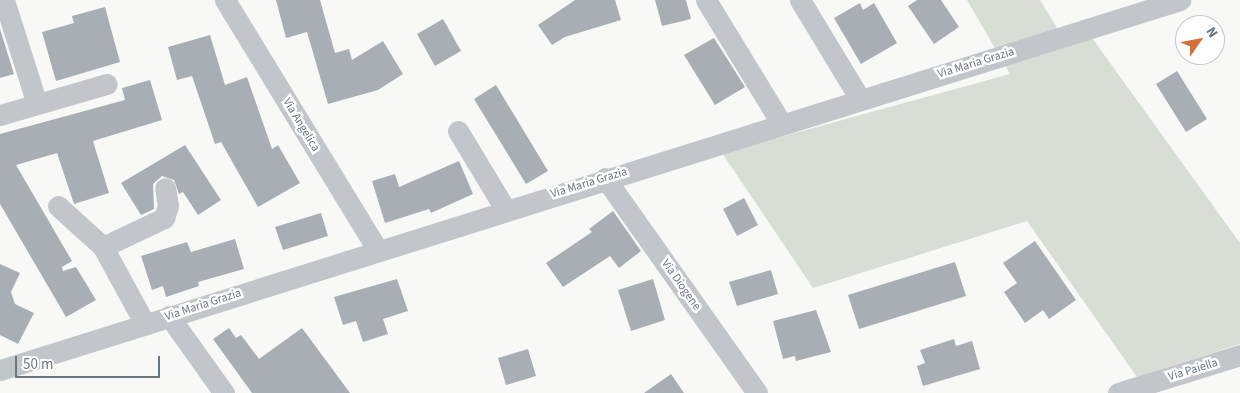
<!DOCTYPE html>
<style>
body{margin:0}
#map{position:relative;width:1240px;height:393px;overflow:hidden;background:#f8f8f6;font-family:"Source Sans 3",sans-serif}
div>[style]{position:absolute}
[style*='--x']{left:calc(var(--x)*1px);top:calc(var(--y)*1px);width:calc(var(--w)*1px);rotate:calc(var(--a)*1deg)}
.green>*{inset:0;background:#d8ddd6}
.building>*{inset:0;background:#a8aeb4}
.minor>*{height:21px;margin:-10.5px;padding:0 10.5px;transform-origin:10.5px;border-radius:10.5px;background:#c2c5c9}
span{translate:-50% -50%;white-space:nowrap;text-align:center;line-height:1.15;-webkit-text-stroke:5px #fff;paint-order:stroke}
.street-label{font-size:12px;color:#6a7684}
.north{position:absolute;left:1175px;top:15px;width:50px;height:50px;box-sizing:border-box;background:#fff;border:1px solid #c3c8ce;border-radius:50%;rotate:57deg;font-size:14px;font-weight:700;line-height:20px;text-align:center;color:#6a7684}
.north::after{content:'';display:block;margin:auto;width:18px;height:22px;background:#d4703a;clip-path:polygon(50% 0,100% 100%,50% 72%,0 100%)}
.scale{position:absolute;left:15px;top:356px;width:145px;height:22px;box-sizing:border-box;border:2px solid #6a7684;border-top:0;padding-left:6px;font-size:15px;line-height:18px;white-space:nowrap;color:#6a7684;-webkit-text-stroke:4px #fff;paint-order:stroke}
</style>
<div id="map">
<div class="green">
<i style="clip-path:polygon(967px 0,1040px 0,1068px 46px,1092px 38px,1240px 243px,1240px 344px,1137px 377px,1027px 221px,813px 288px,722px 153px,1010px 74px)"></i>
</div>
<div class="building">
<i style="clip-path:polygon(276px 0,320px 0,335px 53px,349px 49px,352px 60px,383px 41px,403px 74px,378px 90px,328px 104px,307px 32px,286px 38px)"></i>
<i style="clip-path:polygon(575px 0,615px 0,621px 20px,565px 37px,552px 45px,538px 25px)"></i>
<i style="clip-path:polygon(655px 0,686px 0,691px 19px,662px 26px)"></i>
<i style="clip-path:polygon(917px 0,941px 0,959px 27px,934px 44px,908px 6px)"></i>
<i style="clip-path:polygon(860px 3px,863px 10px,874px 3px,897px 43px,861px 64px,834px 18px)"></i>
<i style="clip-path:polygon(105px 7px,120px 62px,56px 81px,42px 32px,74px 23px,72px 16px)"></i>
<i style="clip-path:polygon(443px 19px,461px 51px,435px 66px,417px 34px)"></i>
<i style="clip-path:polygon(0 29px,14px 74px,0 78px)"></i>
<i style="clip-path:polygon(210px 35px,225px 85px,247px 77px,272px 149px,278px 145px,300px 183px,258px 207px,221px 142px,215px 144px,192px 76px,177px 80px,168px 47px)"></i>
<i style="clip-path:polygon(714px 38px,745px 87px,715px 105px,684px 55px)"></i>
<i style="clip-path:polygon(1177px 71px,1207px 119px,1186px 132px,1156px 84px)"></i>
<i style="clip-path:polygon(150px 80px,162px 120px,93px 141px,109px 193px,74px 204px,57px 153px,16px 165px,72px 261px,62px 267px,63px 271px,76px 267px,96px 300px,66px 317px,0 204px,0 134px,125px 100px,122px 88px)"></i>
<i style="clip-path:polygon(496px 85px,548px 171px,526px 184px,474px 99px)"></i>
<i style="clip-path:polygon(185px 145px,221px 200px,198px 215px,183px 192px,179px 194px,174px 180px,162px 176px,153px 184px,154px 209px,141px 215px,121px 183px)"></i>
<i style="clip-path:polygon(459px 161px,473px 194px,431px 213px,429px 209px,385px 223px,372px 181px,395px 174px,399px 187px)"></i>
<i style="clip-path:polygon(744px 198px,758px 225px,737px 236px,723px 209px)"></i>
<i style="clip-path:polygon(613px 211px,641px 251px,619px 268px,610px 256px,563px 287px,546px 263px,592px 232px,589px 229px)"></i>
<i style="clip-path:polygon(321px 213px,328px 236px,283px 250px,275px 227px)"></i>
<i style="clip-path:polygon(235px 239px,244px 269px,198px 282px,199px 286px,166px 297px,163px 286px,152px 290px,141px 256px,187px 242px,191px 252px)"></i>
<i style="clip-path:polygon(1035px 241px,1076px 300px,1049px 319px,1043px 310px,1025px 323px,1004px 292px,1017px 283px,1003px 263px)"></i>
<i style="clip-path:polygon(955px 262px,966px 296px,859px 329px,848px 295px)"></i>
<i style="clip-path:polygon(0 264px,20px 273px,11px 292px,15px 304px,34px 313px,18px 344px,0 335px)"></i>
<i style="clip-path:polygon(771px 270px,778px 294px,737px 306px,729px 282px)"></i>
<i style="clip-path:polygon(397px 279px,408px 311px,383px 319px,388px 334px,363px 342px,356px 321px,343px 325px,334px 297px)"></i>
<i style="clip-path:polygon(653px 279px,665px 320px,631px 331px,618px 290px)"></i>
<i style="clip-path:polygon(816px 310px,831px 352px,796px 361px,795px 356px,783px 359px,773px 321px)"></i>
<i style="clip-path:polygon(229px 328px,236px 338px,241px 335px,259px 359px,302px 328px,350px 393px,252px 393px,213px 339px)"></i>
<i style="clip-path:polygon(954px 339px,956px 346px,972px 341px,980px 369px,923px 386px,917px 366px,925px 363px,920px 350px)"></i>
<i style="clip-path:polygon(528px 349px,536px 376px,506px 385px,498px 358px)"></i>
<i style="clip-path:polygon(671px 374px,684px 393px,644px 393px)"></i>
</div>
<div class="minor">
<i style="--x:4;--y:0;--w:109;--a:72.4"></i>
<i style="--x:225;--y:0;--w:292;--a:58.6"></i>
<i style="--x:706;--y:0;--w:144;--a:58.6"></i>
<i style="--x:800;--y:0;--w:116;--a:58.8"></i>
<i style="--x:0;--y:115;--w:111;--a:-16.2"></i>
<i style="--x:458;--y:131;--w:91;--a:58.9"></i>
<i style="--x:605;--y:178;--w:263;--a:54.7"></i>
<i style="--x:58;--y:206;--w:61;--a:42.3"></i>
<i style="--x:103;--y:247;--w:88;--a:61.4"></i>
<i style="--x:103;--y:247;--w:68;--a:-25.4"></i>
<i style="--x:164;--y:218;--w:13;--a:-72"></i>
<i style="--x:168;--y:206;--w:18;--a:-99"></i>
<i style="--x:169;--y:316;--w:95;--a:54.5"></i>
<i style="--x:0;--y:370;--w:1237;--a:-17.41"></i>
<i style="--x:1118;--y:393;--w:128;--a:-17.3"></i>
</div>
<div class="street-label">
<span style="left:976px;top:63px;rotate:-17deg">Via Maria Grazia</span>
<span style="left:301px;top:125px;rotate:59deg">Via Angelica</span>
<span style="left:589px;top:183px;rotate:-17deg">Via Maria Grazia</span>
<span style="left:681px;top:285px;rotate:55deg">Via Diogene</span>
<span style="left:203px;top:305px;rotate:-18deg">Via Maria Grazia</span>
<span style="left:1193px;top:370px;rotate:-17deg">Via Paiella</span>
</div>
<div class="north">N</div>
<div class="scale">50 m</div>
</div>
